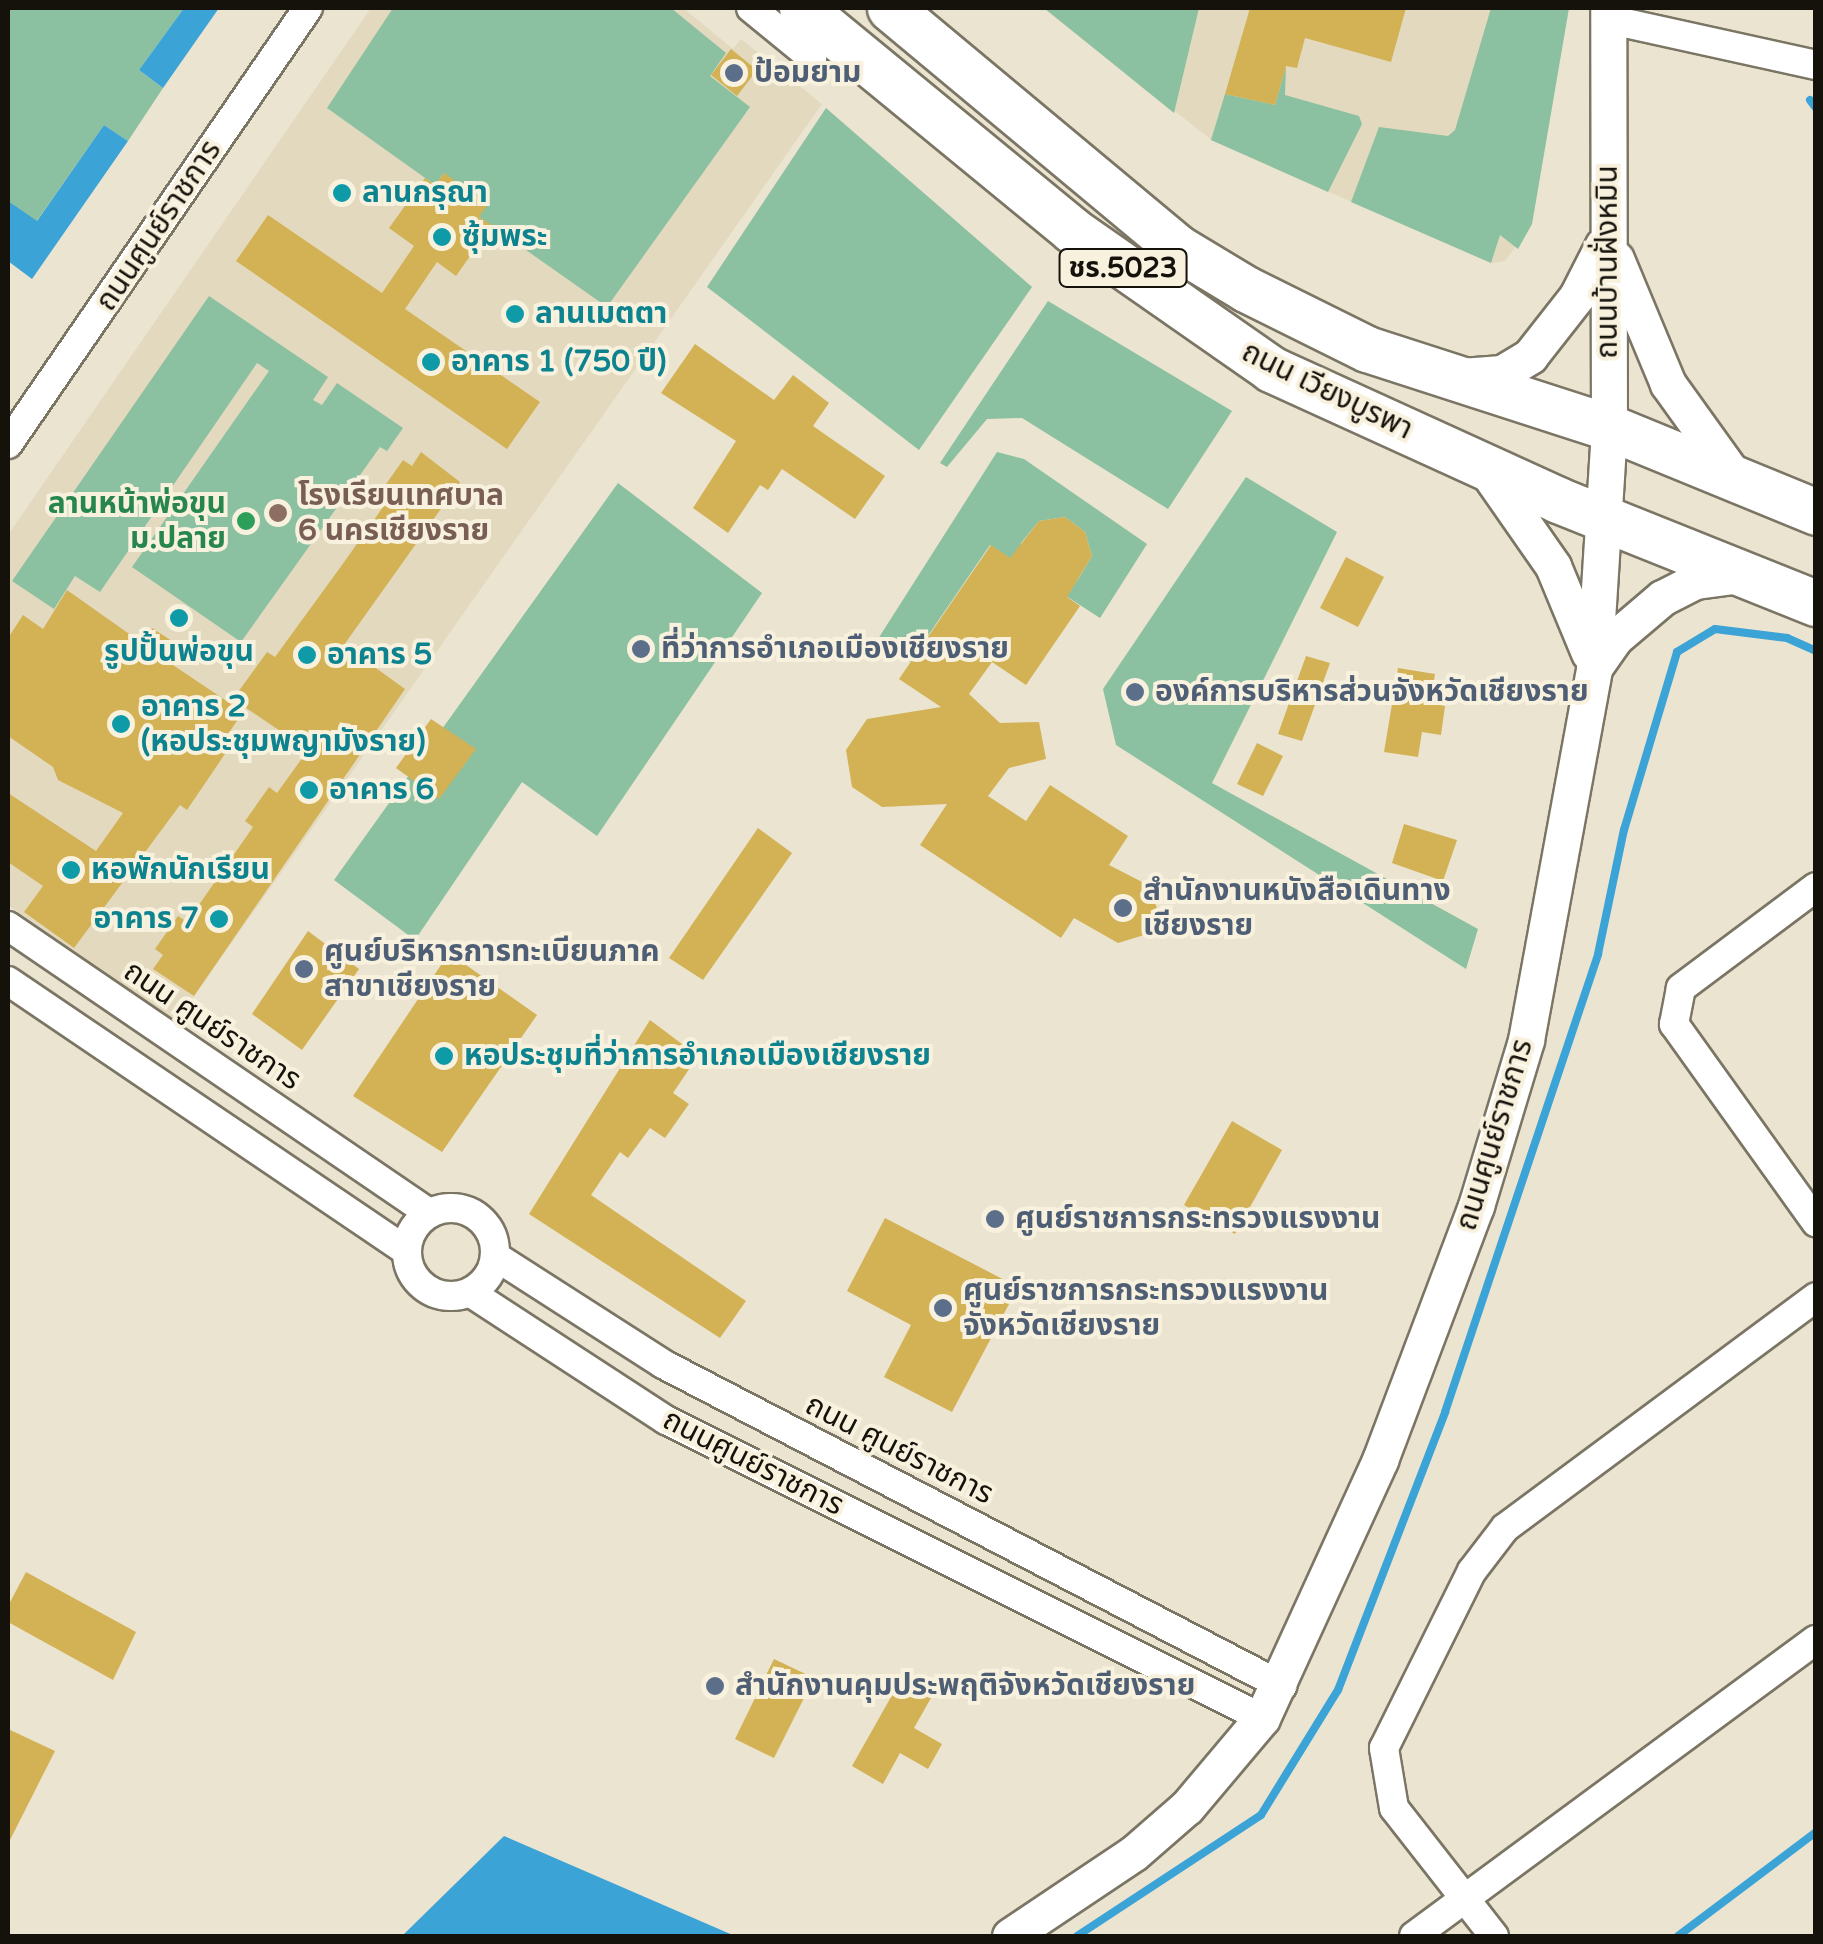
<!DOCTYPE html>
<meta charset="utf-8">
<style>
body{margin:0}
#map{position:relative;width:1823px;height:1944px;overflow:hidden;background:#ebe4d1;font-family:"Varela Round","Noto Sans Thai",sans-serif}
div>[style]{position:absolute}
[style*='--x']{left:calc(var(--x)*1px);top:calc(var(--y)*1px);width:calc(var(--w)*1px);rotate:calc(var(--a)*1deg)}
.built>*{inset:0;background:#e3d9bf}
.green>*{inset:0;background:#8bc0a0}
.water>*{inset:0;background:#3ba3d5}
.stream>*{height:8px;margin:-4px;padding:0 4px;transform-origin:4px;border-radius:4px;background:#3ba3d5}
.building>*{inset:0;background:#d3b255}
.roads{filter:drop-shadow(2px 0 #7b7564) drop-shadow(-2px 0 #7b7564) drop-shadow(0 2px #7b7564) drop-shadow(0 -2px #7b7564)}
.minor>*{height:28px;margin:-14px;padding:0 14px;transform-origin:14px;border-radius:14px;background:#fff}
.minor>.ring{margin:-14px;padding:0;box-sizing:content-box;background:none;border:28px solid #fff;border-radius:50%}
.tertiary>*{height:35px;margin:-17.5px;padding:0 17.5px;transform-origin:17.5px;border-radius:17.5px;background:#fff}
.primary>*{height:45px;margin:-22.5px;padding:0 22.5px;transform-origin:22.5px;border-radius:22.5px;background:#fff}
.dots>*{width:28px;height:28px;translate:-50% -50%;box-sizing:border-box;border:5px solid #f8f1de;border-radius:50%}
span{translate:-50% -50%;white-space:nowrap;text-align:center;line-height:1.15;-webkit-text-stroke:8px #f8f1de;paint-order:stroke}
.shield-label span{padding:2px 8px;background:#f8f1de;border:2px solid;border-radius:8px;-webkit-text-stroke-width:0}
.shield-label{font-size:28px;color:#15120c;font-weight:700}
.service-label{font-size:30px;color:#4e5e75;font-weight:700}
.left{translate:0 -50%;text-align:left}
.culture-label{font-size:30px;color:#0d838f;font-weight:700}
.right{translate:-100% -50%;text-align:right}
.street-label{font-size:30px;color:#15120c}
.education-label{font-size:30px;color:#785e54;font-weight:700}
.leisure-label{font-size:30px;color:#27864d;font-weight:700}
.frame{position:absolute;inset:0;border:10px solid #15120c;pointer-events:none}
</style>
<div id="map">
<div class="built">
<i style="clip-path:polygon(371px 8px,683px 8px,733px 49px,741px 39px,822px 104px,176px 1022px,8px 905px,8px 535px)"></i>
<i style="clip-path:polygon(1043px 8px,1569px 8px,1532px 224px,1505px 261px,1491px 263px,1213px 141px)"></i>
</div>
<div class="green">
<i style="clip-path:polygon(8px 8px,184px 8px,139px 70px,163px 88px,128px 141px,104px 125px,36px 222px,8px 201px)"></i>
<i style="clip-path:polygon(393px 8px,671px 8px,726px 53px,710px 76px,750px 107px,607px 307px,479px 217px,444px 173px,435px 185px,327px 108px)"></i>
<i style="clip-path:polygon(1044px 8px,1199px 8px,1174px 113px)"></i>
<i style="clip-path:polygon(1491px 8px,1569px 8px,1532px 224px,1518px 249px,1500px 235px,1491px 263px,1351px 202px,1379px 127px,1448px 136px,1455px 130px)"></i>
<i style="clip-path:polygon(1286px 66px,1285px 95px,1359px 116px,1362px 124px,1328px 192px,1211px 140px,1225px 94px,1275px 105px)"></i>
<i style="clip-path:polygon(826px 108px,1032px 287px,919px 450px,707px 287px)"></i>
<i style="clip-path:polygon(209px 296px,328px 377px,313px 400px,322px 405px,337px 383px,403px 428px,387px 451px,380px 447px,241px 642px,132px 567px,269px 371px,257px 363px,100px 592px,75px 576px,54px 609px,12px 581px)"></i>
<i style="clip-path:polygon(1048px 301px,1232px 411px,1168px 509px,1022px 418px,987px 419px,947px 467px,940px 463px)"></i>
<i style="clip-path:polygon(997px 452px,1024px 459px,1147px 544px,1100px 618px,1049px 585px,1077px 581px,1092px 556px,1085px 532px,1065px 517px,1039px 521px,1021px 543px,1026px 569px,990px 545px,910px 662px,878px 639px)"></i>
<i style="clip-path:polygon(1246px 477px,1337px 532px,1212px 783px,1478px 929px,1466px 969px,1116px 745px,1103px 689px)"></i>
<i style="clip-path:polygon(618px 483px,762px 593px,597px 836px,522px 782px,415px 940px,334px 880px)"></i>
</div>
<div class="water">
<i style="clip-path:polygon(184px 8px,219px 8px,163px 88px,139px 70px)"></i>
<i style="clip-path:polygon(104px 125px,128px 141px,32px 279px,8px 261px,8px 201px,37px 221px)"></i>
<i style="clip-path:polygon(504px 1836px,735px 1936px,402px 1936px)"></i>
</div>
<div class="stream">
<i style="--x:1810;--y:100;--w:10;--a:53"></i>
<i style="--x:1077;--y:1936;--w:220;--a:-33.3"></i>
<i style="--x:1261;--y:1815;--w:147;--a:-58.4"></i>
<i style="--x:1338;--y:1690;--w:298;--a:-68.9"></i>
<i style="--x:1445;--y:1412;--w:483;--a:-71.5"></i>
<i style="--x:1598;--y:954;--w:127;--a:-78.2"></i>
<i style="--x:1624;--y:830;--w:186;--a:-73.4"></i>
<i style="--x:1677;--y:652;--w:44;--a:-31.2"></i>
<i style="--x:1715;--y:629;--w:73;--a:7.1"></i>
<i style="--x:1787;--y:638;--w:32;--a:24"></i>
<i style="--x:1678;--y:1936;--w:173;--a:-37"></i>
</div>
<div class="building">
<i style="clip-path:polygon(1250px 8px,1406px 8px,1391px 62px,1305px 38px,1297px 68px,1286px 66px,1275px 105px,1225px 94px)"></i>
<i style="clip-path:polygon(731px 49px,757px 70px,737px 96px,711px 75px)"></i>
<i style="clip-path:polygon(444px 173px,488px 204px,479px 217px,492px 225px,456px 276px,437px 262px,405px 309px,540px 402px,507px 449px,236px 261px,268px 215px,382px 293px,414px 246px,389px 228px,425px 178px,435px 185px)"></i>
<i style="clip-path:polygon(695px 344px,774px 400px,793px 375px,829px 403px,813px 426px,885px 476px,855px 519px,782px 469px,768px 490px,760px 485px,728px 533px,693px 508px,736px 441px,661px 393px)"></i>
<i style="clip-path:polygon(421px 452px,460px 482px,344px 645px,405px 689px,194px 996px,153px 969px,163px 955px,155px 949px,178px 916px,187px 922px,253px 827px,245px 821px,269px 787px,277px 793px,308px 750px,233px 699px,267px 652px,275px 657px,342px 565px,388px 500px,379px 494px,403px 460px,412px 466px)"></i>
<i style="clip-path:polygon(1065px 517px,1085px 532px,1092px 556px,1067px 597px,1080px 606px,1026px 685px,992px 662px,969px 694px,1000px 723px,1039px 722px,1046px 759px,1009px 768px,988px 796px,1026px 821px,1050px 785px,1128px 836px,1109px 865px,1148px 885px,1157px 908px,1144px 935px,1118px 943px,1074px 918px,1061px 938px,920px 845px,947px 804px,882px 807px,852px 787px,846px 750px,867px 719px,941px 707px,899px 679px,991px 545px,1010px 558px,1039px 521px)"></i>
<i style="clip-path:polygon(1346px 557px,1384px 577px,1358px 627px,1320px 608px)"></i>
<i style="clip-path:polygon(67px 590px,142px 643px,152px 628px,175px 643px,164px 659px,243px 712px,222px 743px,229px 748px,187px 810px,180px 805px,74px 948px,24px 912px,43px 886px,8px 862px,8px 793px,96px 851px,123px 813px,58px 780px,53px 767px,8px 736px,8px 638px,23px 615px,43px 629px)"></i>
<i style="clip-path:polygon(1306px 656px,1330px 663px,1302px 741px,1278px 734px)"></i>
<i style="clip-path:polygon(1398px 668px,1435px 674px,1430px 703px,1445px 706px,1441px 735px,1422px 732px,1418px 757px,1384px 752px)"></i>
<i style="clip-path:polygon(431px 719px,476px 749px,439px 799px,396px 768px)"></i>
<i style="clip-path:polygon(1257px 743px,1283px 756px,1263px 796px,1237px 784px)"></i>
<i style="clip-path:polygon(1404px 824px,1457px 840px,1443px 881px,1392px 863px)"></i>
<i style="clip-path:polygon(758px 828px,792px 853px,703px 980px,669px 958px)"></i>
<i style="clip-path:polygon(308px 931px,359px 969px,302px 1050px,252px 1014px)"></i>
<i style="clip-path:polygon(449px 953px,537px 1015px,442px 1152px,353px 1096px)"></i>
<i style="clip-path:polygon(650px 1020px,698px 1056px,673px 1093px,689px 1104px,665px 1138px,650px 1128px,628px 1158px,620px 1152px,591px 1195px,746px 1301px,720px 1338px,529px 1214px)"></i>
<i style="clip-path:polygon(1232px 1121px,1282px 1150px,1235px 1234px,1184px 1205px)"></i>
<i style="clip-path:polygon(885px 1218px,1018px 1287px,952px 1412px,884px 1377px,911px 1325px,847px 1291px)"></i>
<i style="clip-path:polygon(26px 1572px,136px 1632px,113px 1680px,8px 1622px,8px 1606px)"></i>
<i style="clip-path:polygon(774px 1659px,814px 1678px,774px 1758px,735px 1739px)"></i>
<i style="clip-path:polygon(900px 1681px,931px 1698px,914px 1728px,942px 1744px,928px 1769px,900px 1753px,883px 1784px,852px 1766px)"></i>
<i style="clip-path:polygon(8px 1729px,55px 1751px,8px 1844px)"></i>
</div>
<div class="roads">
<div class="minor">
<i style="--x:751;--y:8;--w:79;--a:39.3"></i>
<i style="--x:1607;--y:19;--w:214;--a:12.4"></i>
<i style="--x:8;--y:444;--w:529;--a:-55.47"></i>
<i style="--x:1816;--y:887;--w:169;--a:143.2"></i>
<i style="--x:1681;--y:988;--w:37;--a:101"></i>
<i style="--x:1674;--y:1024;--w:244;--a:54.4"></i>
<i style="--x:8;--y:926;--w:510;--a:34.28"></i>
<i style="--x:8;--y:981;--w:480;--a:34.1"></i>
<i class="ring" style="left:407px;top:1208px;width:60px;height:60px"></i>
<i style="--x:495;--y:1256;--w:200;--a:32.7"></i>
<i style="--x:663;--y:1364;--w:698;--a:27.48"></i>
<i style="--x:471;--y:1293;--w:233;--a:33.1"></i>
<i style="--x:666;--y:1420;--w:666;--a:26.57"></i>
<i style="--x:1414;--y:1936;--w:499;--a:-36.4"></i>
<i style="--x:1494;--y:1936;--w:162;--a:-128"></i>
<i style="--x:1394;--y:1808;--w:61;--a:-99.5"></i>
<i style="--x:1384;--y:1748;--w:198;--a:-63.6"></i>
<i style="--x:1472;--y:1571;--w:54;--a:-52.5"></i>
<i style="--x:1505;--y:1528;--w:387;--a:-36.6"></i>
</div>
<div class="tertiary">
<i style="--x:1616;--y:259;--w:135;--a:67.4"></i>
<i style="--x:1668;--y:384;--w:113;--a:54.3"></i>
<i style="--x:1461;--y:376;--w:41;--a:-4.2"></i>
<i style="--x:1502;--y:373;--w:33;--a:-31"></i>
<i style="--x:1530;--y:356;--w:76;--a:-51.9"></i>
<i style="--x:1577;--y:296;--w:57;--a:-63"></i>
<i style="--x:1484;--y:467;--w:121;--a:55.1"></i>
<i style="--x:1553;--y:566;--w:94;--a:67.5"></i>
<i style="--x:1594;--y:668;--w:37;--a:-55"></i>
<i style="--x:1615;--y:638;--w:62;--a:-40.4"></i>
<i style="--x:1662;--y:598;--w:38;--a:-27"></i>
<i style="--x:1696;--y:581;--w:51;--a:-7.8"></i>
<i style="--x:1010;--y:1936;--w:149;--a:-33.8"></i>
<i style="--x:1134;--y:1853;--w:70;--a:-41"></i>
<i style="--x:1187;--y:1807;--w:116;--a:-49.9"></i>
<i style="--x:1262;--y:1718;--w:284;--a:-65.4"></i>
<i style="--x:1380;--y:1460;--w:272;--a:-69.3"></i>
<i style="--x:1476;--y:1206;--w:173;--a:-73.2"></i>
<i style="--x:1526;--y:1040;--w:378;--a:-79.6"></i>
<i style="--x:1594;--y:668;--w:241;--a:-86.4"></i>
<i style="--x:1609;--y:427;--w:419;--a:-90.1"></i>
</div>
<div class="primary">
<i style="--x:802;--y:8;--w:350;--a:39.4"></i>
<i style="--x:1072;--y:230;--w:243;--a:34.9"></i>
<i style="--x:1271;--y:369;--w:315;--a:24.5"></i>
<i style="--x:1558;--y:500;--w:278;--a:21.8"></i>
<i style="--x:890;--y:8;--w:375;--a:39.8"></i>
<i style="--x:1178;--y:248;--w:79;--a:31.1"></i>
<i style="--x:1246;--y:289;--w:135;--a:26.4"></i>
<i style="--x:1367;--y:349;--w:254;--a:17.9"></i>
<i style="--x:1609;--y:427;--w:224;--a:22.3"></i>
</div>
</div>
<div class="dots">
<i style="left:734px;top:73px;background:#5c6f8a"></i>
<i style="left:342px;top:193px;background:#0f9aa8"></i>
<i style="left:442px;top:237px;background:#0f9aa8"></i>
<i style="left:515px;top:314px;background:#0f9aa8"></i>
<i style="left:431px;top:362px;background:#0f9aa8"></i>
<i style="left:278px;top:513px;background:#8d6e63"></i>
<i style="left:246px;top:521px;background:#2e9e5b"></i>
<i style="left:179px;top:618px;background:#0f9aa8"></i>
<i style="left:641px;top:649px;background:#5c6f8a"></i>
<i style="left:307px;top:655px;background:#0f9aa8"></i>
<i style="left:1135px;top:692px;background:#5c6f8a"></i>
<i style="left:121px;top:724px;background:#0f9aa8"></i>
<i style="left:309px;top:790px;background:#0f9aa8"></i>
<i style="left:71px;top:870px;background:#0f9aa8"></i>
<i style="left:1123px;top:908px;background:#5c6f8a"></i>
<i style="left:219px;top:919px;background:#0f9aa8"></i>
<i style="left:304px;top:969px;background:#5c6f8a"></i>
<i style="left:444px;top:1056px;background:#0f9aa8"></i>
<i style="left:995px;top:1219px;background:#5c6f8a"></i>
<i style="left:943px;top:1308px;background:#5c6f8a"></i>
<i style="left:715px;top:1686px;background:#5c6f8a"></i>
</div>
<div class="shield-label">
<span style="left:1123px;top:268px">ชร.5023</span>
</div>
<div class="service-label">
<span class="left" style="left:754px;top:73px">ป้อมยาม</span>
<span class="left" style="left:661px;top:649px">ที่ว่าการอำเภอเมืองเชียงราย</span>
<span class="left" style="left:1155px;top:692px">องค์การบริหารส่วนจังหวัดเชียงราย</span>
<span class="left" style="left:1143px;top:908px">สำนักงานหนังสือเดินทาง<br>เชียงราย</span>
<span class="left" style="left:324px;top:969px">ศูนย์บริหารการทะเบียนภาค<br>สาขาเชียงราย</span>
<span class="left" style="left:1015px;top:1219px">ศูนย์ราชการกระทรวงแรงงาน</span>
<span class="left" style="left:963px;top:1308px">ศูนย์ราชการกระทรวงแรงงาน<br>จังหวัดเชียงราย</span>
<span class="left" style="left:735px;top:1686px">สำนักงานคุมประพฤติจังหวัดเชียงราย</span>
</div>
<div class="culture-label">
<span class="left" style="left:362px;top:193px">ลานกรุณา</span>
<span class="left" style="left:462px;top:237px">ซุ้มพระ</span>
<span class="left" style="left:535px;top:314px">ลานเมตตา</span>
<span class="left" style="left:451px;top:362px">อาคาร 1 (750 ปี)</span>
<span style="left:179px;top:652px">รูปปั้นพ่อขุน</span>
<span class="left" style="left:327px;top:655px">อาคาร 5</span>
<span class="left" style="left:141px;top:724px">อาคาร 2<br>(หอประชุมพญามังราย)</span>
<span class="left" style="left:329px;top:790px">อาคาร 6</span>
<span class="left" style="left:91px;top:870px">หอพักนักเรียน</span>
<span class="right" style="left:199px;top:919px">อาคาร 7</span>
<span class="left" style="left:464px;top:1056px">หอประชุมที่ว่าการอำเภอเมืองเชียงราย</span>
</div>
<div class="street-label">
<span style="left:159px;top:226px;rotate:-56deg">ถนนศูนย์ราชการ</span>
<span style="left:1608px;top:262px;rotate:-90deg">ถนนบ้านฝั่งหมิน</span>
<span style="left:1327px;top:391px;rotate:26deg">ถนน เวียงบูรพา</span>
<span style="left:212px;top:1026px;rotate:34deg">ถนน ศูนย์ราชการ</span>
<span style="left:1495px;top:1135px;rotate:-73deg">ถนนศูนย์ราชการ</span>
<span style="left:899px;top:1450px;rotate:27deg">ถนน ศูนย์ราชการ</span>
<span style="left:753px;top:1463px;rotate:27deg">ถนนศูนย์ราชการ</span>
</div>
<div class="education-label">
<span class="left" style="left:298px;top:513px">โรงเรียนเทศบาล<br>6 นครเชียงราย</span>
</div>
<div class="leisure-label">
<span class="right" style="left:226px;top:521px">ลานหน้าพ่อขุน<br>ม.ปลาย</span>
</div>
<div class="frame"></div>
</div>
